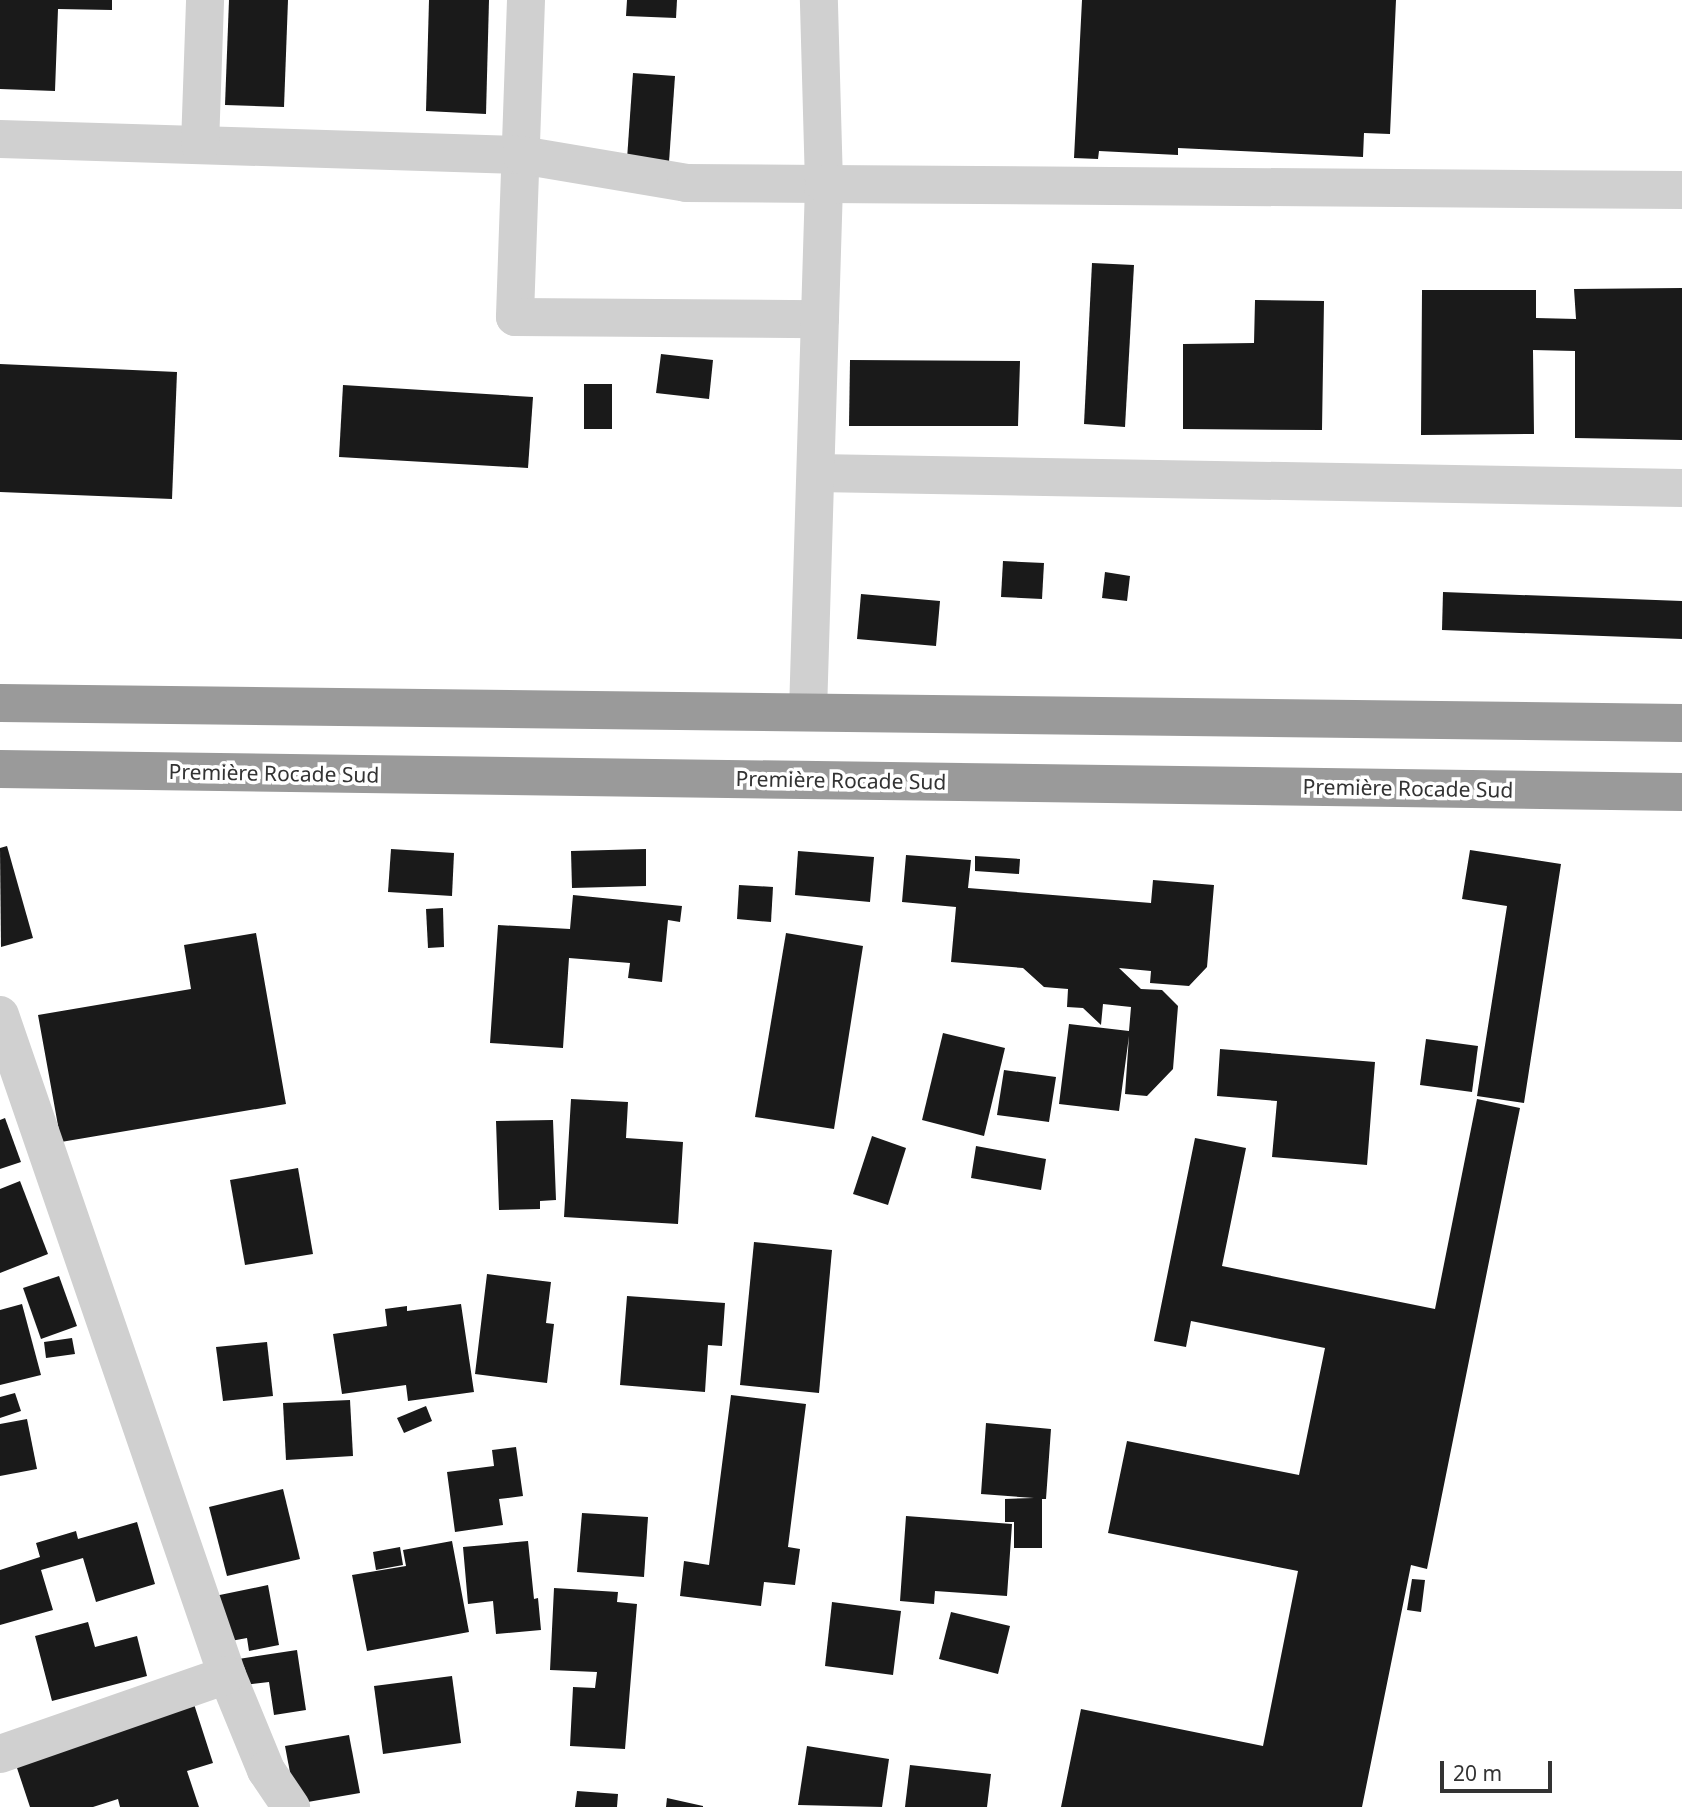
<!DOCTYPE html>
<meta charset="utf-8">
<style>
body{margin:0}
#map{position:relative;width:1682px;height:1807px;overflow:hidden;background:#fff;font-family:"Noto Sans",sans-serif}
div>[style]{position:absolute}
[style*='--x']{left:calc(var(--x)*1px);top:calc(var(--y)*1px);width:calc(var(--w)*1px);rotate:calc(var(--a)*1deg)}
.building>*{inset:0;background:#1a1a1a}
.minor>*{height:38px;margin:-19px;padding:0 19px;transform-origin:19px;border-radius:19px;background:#d0d0d0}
.highway>*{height:38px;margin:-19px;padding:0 19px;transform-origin:19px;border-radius:19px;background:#9a9a9a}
span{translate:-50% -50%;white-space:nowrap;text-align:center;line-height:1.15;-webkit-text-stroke:7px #fff;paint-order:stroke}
.street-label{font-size:21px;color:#333}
.scale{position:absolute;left:1440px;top:1761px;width:112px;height:32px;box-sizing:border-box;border:4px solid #333;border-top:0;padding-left:9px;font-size:21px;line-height:24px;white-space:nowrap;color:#333;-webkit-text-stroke:5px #fff;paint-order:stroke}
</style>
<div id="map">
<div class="building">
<i style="clip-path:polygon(0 0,112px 0,112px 10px,58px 9px,55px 91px,0 89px)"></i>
<i style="clip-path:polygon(229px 0,288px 0,284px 107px,225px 105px)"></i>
<i style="clip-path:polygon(429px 0,489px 0,486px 114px,426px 111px)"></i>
<i style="clip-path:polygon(627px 0,677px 0,676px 18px,626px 16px)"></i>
<i style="clip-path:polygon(1082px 0,1396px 0,1390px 134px,1364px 133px,1363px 157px,1178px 148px,1178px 155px,1099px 151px,1098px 159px,1074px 158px)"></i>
<i style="clip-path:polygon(633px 73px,675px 76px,669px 162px,627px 159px)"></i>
<i style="clip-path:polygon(1092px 263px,1134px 265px,1125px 427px,1084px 424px)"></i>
<i style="clip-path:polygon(1682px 288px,1682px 440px,1575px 438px,1575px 351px,1533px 350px,1534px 434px,1421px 435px,1422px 290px,1536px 290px,1536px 318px,1576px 319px,1574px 289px)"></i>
<i style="clip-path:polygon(1255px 300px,1324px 301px,1322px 430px,1183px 429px,1183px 344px,1254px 343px)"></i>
<i style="clip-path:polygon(661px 354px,713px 360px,709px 399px,656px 393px)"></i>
<i style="clip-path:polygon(850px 360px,1020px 361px,1018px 426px,849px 426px)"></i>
<i style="clip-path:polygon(0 364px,177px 372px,172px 499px,0 492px)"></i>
<i style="clip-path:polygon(584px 384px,612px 384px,612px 429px,584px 429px)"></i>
<i style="clip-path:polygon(343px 385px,533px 397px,528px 468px,339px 457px)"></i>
<i style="clip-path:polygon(1003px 561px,1044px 563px,1042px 599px,1001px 597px)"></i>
<i style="clip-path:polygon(1105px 572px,1130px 576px,1127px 601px,1102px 598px)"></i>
<i style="clip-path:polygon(1443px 592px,1682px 601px,1682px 639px,1442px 630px)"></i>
<i style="clip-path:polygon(861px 594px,940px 601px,936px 646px,857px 639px)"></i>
<i style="clip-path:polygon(7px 846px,33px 938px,1px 947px,0 848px)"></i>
<i style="clip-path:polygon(391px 849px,454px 853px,452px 896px,388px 892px)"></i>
<i style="clip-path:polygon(646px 849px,646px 886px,572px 888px,571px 851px)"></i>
<i style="clip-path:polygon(1470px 850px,1561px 864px,1524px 1103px,1477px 1096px,1507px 906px,1462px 899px)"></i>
<i style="clip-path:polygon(798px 851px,874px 857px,870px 902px,795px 895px)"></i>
<i style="clip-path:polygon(906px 855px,971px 860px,968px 888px,1151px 903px,1153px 880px,1214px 885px,1207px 967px,1189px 986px,1150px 983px,1151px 971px,1119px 968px,1141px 989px,1162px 990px,1178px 1006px,1173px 1069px,1147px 1096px,1125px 1094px,1129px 1036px,1119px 1111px,1059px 1104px,1069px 1024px,1129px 1031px,1131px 1007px,1103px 1004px,1101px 1025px,1083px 1008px,1067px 1007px,1068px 989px,1044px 987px,1023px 968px,951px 962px,956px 907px,902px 902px)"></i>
<i style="clip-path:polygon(975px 856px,1020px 859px,1019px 874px,975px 871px)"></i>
<i style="clip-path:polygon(739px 885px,773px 887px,771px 922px,737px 919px)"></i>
<i style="clip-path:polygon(573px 895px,682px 906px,680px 922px,668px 920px,662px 982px,628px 978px,630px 963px,569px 958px,563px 1048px,490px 1043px,498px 925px,570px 929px)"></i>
<i style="clip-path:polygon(443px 908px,444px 947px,428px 948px,426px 909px)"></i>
<i style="clip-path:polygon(256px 933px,286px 1104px,61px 1142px,38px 1015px,191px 989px,184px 945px)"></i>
<i style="clip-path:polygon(786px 933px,863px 946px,834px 1129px,755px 1117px)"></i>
<i style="clip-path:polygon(943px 1033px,1005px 1048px,984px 1136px,922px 1120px)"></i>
<i style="clip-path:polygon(1426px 1039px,1478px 1046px,1472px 1092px,1420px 1085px)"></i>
<i style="clip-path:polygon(1220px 1049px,1375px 1062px,1367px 1165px,1272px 1157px,1277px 1101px,1217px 1096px)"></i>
<i style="clip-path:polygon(1004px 1070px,1056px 1077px,1049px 1122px,997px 1115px)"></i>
<i style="clip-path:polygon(571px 1099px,628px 1102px,626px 1138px,683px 1142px,678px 1224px,564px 1217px)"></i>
<i style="clip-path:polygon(1477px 1099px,1520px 1108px,1427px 1569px,1411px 1565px,1362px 1807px,1061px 1807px,1081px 1709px,1263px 1746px,1298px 1571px,1108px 1533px,1127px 1441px,1299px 1475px,1325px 1348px,1191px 1321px,1186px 1347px,1154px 1341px,1195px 1138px,1246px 1148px,1222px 1266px,1435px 1309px)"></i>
<i style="clip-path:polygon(5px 1118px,21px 1162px,0 1169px,0 1120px)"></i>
<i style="clip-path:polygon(553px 1120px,556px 1200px,540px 1201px,540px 1209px,499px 1210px,496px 1121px)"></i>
<i style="clip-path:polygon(872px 1136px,906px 1148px,888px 1205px,853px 1194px)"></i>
<i style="clip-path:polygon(976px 1146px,1046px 1159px,1041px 1190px,971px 1178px)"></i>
<i style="clip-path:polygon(298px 1168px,313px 1254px,245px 1265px,230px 1180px)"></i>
<i style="clip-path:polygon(20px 1181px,48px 1254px,0 1273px,0 1189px)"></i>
<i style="clip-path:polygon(754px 1242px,832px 1250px,819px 1393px,740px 1385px)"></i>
<i style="clip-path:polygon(487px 1274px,551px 1282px,546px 1323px,554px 1324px,547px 1383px,475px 1374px)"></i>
<i style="clip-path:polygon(59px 1276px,77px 1326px,41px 1339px,23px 1288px)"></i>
<i style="clip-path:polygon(627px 1296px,725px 1303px,722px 1346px,708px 1345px,705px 1392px,620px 1385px)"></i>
<i style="clip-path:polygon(22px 1304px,41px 1375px,0 1385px,0 1310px)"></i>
<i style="clip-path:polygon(461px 1304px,474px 1392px,408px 1401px,406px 1385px,342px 1394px,333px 1334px,387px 1326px,385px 1309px,407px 1306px,407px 1311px)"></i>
<i style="clip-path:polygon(72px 1338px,75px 1354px,46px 1358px,44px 1342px)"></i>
<i style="clip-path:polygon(267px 1342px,273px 1396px,223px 1401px,216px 1347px)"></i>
<i style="clip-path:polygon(15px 1393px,21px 1411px,0 1418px,0 1397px)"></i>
<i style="clip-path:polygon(731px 1395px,806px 1404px,788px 1547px,800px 1549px,795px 1585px,764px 1582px,761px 1606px,680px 1596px,684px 1561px,709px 1565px)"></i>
<i style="clip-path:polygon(350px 1400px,353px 1456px,286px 1460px,283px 1403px)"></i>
<i style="clip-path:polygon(426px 1406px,432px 1421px,404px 1433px,397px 1418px)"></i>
<i style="clip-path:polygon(27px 1419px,37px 1469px,0 1476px,0 1424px)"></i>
<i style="clip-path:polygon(986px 1423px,1051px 1429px,1046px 1499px,1042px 1499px,1042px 1548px,1014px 1548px,1014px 1522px,1005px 1522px,1005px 1499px,1034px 1498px,981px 1494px)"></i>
<i style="clip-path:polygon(516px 1447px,523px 1496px,499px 1499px,503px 1525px,455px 1532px,447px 1472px,494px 1466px,492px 1450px)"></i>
<i style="clip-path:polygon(283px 1489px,300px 1559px,227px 1576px,209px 1507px)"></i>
<i style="clip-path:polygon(582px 1513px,648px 1517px,644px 1577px,577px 1572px)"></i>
<i style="clip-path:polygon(906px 1516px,1012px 1524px,1007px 1596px,935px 1591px,934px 1604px,900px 1601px)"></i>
<i style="clip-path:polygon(137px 1522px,155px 1584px,96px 1602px,83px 1558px,41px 1570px,53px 1610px,0 1625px,0 1570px,40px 1557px,36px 1543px,76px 1531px,78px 1539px)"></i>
<i style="clip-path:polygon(452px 1541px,469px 1632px,367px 1651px,352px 1575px,406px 1566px,403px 1550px)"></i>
<i style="clip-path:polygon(528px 1541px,534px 1599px,538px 1598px,541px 1630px,496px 1634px,493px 1601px,468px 1604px,463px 1547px)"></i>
<i style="clip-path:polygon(400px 1547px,403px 1565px,376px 1570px,373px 1552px)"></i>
<i style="clip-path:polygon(1412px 1579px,1425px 1580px,1421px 1612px,1407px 1610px)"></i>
<i style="clip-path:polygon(268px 1585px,279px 1645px,249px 1651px,247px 1638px,220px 1643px,210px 1597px)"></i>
<i style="clip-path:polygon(554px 1588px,618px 1592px,617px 1602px,637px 1604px,625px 1749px,570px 1746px,573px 1687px,595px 1688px,597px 1672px,550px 1670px)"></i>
<i style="clip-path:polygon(832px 1602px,901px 1611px,893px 1675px,825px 1666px)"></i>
<i style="clip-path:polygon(951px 1612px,1010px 1626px,998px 1674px,939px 1659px)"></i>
<i style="clip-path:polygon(88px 1622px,95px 1647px,137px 1636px,147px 1676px,52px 1701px,35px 1636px)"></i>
<i style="clip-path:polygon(297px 1650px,306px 1710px,274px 1715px,269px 1682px,236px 1686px,232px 1660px)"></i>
<i style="clip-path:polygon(452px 1676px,461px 1743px,383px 1754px,374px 1686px)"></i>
<i style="clip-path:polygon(193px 1701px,213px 1763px,187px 1771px,199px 1807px,120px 1807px,118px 1799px,93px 1807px,30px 1807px,14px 1759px)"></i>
<i style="clip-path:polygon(349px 1735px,360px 1793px,296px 1804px,285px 1746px)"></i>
<i style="clip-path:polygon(807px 1746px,889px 1759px,882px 1807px,798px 1805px)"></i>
<i style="clip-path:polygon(910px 1765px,991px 1774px,987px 1807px,905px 1807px)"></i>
<i style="clip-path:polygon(577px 1791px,618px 1794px,617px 1807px,575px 1807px)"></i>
<i style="clip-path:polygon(667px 1798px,703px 1806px,703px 1807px,666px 1807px)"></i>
</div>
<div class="minor">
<i style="--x:526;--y:0;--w:317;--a:92"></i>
<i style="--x:515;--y:317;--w:305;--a:0.4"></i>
<i style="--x:0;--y:139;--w:521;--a:1.76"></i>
<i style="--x:521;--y:155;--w:167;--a:9.6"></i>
<i style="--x:686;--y:183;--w:138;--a:0.4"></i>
<i style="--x:824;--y:184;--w:184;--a:-91.6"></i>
<i style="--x:200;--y:145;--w:145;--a:-88"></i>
<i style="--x:816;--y:473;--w:866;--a:0.99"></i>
<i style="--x:808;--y:712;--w:528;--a:-88.26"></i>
<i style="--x:824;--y:184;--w:858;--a:0.4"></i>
<i style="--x:0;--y:1015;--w:698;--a:71.02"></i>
<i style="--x:227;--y:1675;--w:103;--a:67.7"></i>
<i style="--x:266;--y:1770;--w:45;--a:56"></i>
<i style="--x:0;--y:1754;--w:240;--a:-19.2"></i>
</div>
<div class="highway">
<i style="--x:0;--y:703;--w:1682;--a:0.68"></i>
<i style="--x:0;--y:769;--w:1682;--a:0.78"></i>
</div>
<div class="street-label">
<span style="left:274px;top:773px;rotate:1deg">Première Rocade Sud</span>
<span style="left:841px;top:780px;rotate:1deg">Première Rocade Sud</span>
<span style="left:1408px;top:788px;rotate:1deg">Première Rocade Sud</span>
</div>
<div class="scale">20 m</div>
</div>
